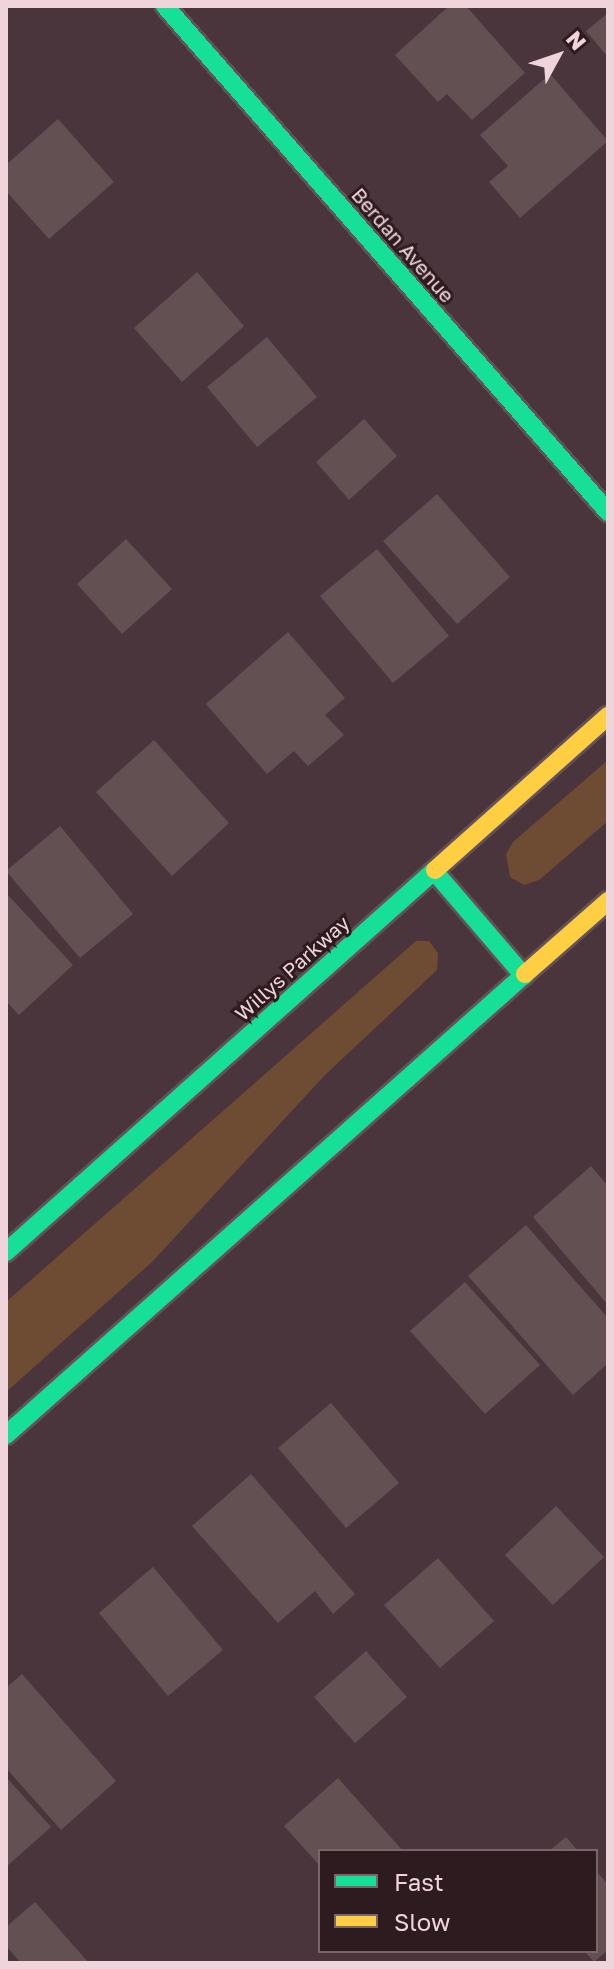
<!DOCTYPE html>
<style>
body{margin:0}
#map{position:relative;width:614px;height:1969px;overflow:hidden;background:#4b353c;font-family:"Golos Text",sans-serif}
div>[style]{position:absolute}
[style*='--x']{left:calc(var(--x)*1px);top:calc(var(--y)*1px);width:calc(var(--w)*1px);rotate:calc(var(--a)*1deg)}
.green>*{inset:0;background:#6e4c33}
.building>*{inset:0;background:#635053}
.roads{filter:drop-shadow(2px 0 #655258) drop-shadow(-2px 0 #655258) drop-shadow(0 2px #655258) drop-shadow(0 -2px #655258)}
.fast>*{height:18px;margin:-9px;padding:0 9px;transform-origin:9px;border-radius:9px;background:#16e098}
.slow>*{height:18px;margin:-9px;padding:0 9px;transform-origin:9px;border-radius:9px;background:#ffcf43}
span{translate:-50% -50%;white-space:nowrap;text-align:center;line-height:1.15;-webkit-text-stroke:6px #2e1b20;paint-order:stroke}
.street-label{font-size:20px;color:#efd4db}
.frame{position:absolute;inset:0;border:8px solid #efd4db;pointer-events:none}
.legend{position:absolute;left:318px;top:1849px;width:280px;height:104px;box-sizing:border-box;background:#2e1b20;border:2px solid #7b656b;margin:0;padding:10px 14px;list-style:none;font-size:24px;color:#efd4db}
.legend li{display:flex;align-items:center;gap:16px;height:40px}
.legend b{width:40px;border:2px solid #7b656b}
.north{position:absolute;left:518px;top:16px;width:80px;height:80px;-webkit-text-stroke:6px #2e1b20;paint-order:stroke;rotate:50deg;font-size:22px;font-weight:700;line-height:32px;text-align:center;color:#efd4db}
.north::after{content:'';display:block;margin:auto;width:28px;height:36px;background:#efd4db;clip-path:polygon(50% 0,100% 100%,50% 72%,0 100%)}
</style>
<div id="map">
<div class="green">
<i style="clip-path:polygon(608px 760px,608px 821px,539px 880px,524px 885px,510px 877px,506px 854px,513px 842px)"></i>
<i style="clip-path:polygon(416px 941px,429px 941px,438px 953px,437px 970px,325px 1075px,152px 1262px,6px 1392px,6px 1302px)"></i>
</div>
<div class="building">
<i style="clip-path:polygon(449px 6px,466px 6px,525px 73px,472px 120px,447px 94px,438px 102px,395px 55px)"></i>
<i style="clip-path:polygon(608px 13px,608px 57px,586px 31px)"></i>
<i style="clip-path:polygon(550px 74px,608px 141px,520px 218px,489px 182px,508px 166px,480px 135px)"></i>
<i style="clip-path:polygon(58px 119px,114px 182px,49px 239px,6px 191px,6px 165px)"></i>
<i style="clip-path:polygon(197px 272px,244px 326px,182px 382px,134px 328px)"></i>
<i style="clip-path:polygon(267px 337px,317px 397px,257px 447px,207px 387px)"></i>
<i style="clip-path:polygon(364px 419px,397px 456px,349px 500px,316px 462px)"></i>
<i style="clip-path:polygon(437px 494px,510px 577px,457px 624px,383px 541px)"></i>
<i style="clip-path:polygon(126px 539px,172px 589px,122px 634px,77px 584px)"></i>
<i style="clip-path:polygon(377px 549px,449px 636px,393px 683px,320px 596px)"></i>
<i style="clip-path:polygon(288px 632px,345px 698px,325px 715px,344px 735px,308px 766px,294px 751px,267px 774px,206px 704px)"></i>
<i style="clip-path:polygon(154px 740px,229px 823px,172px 876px,96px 792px)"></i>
<i style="clip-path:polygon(60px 826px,133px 914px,80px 958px,6px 871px)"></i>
<i style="clip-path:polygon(6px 893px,73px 965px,19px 1015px,6px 1001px)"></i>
<i style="clip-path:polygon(591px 1166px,608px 1186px,608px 1305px,533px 1217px)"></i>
<i style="clip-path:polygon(526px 1225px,608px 1318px,608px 1363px,573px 1395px,468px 1276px)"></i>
<i style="clip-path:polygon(465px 1282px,540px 1365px,485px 1414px,410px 1331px)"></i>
<i style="clip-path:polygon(331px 1403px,399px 1483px,346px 1528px,278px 1448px)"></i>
<i style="clip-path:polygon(251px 1474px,355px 1594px,333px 1614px,315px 1591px,278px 1623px,192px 1526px)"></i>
<i style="clip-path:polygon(556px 1506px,604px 1557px,553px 1605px,505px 1555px)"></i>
<i style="clip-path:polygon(438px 1558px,494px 1621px,440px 1668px,384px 1605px)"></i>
<i style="clip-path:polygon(153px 1567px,223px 1650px,168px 1696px,99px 1613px)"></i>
<i style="clip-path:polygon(366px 1651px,407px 1697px,355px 1743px,314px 1697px)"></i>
<i style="clip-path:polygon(22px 1674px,116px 1781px,61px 1830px,6px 1768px,6px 1688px)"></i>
<i style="clip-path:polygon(6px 1777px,51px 1827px,6px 1867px)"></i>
<i style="clip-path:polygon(338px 1778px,403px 1851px,320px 1851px,320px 1866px,284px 1826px)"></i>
<i style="clip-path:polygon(566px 1837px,578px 1851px,549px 1851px)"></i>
<i style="clip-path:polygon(596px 1871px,608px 1884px,608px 1950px,594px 1962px,584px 1951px,596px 1951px)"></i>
<i style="clip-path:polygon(35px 1902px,89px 1963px,21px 1963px,6px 1946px,6px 1927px)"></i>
</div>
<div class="roads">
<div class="fast">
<i style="--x:165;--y:6;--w:673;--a:48.8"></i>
<i style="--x:434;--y:871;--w:138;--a:49.4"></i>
<i style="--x:6;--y:1252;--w:574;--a:-41.68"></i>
<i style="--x:6;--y:1435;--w:694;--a:-41.61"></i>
</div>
<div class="slow">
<i style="--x:435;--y:870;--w:232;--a:-41.7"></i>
<i style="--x:525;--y:974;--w:111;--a:-41.3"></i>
</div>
</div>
<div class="street-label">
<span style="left:403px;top:245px;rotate:49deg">Berdan Avenue</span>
<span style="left:292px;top:968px;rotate:-42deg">Willys Parkway</span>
</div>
<div class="frame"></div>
<ul class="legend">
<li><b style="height:10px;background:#16e098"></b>Fast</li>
<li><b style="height:10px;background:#ffcf43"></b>Slow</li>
</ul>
<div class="north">N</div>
</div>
